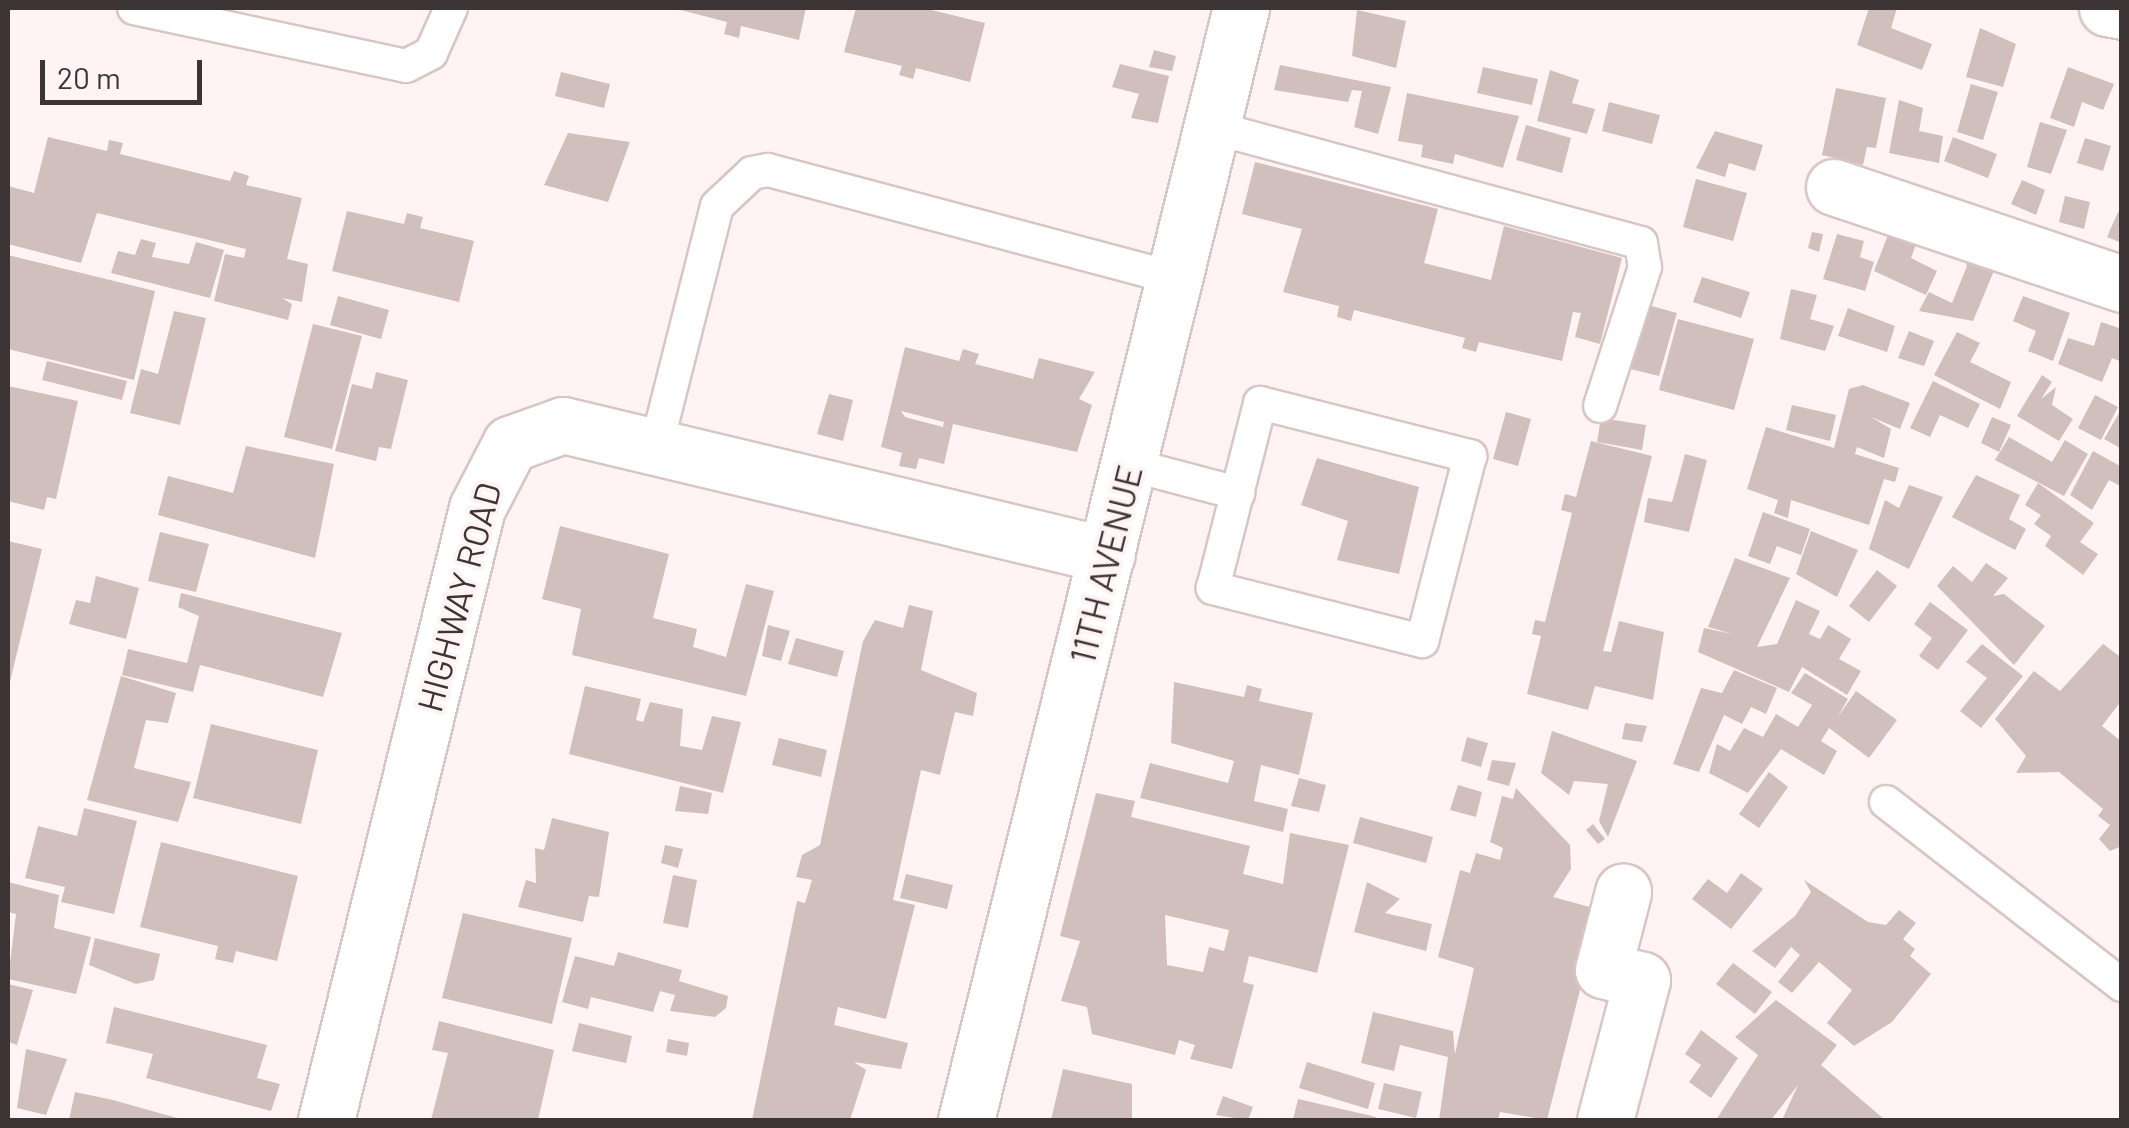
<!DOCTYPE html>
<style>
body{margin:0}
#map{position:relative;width:2129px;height:1128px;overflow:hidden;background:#fff4f3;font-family:Barlow,sans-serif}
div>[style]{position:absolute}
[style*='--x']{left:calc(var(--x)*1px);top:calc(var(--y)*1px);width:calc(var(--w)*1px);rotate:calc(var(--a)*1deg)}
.building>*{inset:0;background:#d1bfbd}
.roads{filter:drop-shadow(2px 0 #d8c6c4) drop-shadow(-2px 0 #d8c6c4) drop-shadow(0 2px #d8c6c4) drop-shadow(0 -2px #d8c6c4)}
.service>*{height:32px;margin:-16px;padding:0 16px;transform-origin:16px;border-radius:16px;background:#fff}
.minor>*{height:55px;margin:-27.5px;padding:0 27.5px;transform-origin:27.5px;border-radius:27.5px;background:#fff}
span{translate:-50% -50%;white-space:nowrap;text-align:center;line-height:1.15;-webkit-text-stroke:8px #fff4f3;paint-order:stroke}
.street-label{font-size:35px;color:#3d3535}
.frame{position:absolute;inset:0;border:10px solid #3d3535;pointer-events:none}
.scale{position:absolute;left:40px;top:60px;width:162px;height:45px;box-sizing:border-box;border:5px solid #3d3535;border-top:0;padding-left:12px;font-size:30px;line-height:35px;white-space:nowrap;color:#3d3535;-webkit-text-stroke:8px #fff4f3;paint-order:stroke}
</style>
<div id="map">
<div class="building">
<i style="clip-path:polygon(673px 8px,806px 8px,799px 40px,741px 26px,739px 38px,724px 34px,727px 22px)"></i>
<i style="clip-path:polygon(856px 8px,923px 8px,985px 23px,970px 82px,916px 68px,913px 79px,899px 75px,902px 66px,844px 52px)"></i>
<i style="clip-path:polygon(1869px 8px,1897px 8px,1891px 28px,1932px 44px,1922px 70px,1857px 45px)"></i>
<i style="clip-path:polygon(1357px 10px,1406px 21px,1396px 68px,1352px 56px)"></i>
<i style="clip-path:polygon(1980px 28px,2016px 44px,2003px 87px,1966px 77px)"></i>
<i style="clip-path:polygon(1154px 50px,1176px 56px,1172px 71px,1149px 67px)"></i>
<i style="clip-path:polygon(1120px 64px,1169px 76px,1158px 123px,1131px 118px,1139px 94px,1112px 87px)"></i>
<i style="clip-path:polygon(1280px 65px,1391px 87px,1378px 134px,1354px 127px,1362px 91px,1352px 90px,1348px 102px,1274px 90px)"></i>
<i style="clip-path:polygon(1483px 67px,1538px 79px,1532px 105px,1477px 93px)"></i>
<i style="clip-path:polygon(2068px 67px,2114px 84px,2103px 110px,2082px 102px,2074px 127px,2050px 118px)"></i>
<i style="clip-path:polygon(1550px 70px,1579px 80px,1572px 103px,1595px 109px,1587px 134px,1537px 121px)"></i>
<i style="clip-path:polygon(561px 72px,610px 84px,604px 108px,555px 96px)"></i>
<i style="clip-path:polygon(1971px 84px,1998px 92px,1983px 140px,1957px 132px)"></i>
<i style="clip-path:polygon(1836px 88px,1886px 98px,1876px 148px,1867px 147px,1863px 165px,1822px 155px)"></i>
<i style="clip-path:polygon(1407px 93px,1519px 116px,1503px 168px,1455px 154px,1453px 164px,1421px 157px,1423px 145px,1398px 141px)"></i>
<i style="clip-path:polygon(1899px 100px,1923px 108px,1919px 131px,1943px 136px,1939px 163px,1889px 153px)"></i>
<i style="clip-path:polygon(1609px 102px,1660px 115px,1652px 144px,1602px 131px)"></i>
<i style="clip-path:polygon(2040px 122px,2067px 130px,2051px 174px,2027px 167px)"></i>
<i style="clip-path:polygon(1526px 125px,1571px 138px,1562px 173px,1516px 160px)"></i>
<i style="clip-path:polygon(1715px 131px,1763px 145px,1755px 171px,1729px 163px,1725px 177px,1696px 168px)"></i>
<i style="clip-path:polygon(568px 133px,630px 142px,608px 202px,544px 185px)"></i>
<i style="clip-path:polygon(48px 137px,107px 151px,109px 140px,123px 143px,120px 154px,230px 181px,234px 171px,249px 176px,246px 185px,302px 198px,287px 259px,308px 264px,302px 302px,282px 298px,292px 304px,288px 320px,214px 301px,225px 254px,244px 258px,246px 249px,97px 213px,81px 263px,8px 244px,8px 186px,34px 193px)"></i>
<i style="clip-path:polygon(1953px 137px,1997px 154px,1988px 178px,1944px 161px)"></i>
<i style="clip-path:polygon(2085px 138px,2111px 146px,2103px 171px,2077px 163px)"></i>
<i style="clip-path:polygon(1255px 162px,1438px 209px,1424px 263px,1491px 280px,1504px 226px,1622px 258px,1600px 344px,1575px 337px,1581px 313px,1573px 312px,1562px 361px,1479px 342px,1476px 352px,1462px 348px,1465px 338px,1354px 310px,1351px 321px,1337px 317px,1339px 306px,1283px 292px,1302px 229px,1242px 214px)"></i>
<i style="clip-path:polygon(1696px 179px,1747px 193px,1733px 241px,1683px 227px)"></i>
<i style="clip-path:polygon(2022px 180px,2045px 190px,2036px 215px,2011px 204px)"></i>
<i style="clip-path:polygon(2065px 196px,2090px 202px,2084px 229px,2059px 222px)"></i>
<i style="clip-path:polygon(347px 211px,404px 224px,407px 213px,423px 217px,420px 228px,474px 241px,459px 302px,332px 271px)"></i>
<i style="clip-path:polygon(2118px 212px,2122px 213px,2122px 243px,2107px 237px)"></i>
<i style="clip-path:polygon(1890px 230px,1918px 239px,1911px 258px,1937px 271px,1926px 295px,1874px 271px)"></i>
<i style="clip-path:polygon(1812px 232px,1823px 234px,1819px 252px,1808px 248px)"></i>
<i style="clip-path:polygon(1837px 234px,1864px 241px,1860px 257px,1874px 262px,1865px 291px,1823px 279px)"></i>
<i style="clip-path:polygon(141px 239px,156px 243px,152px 257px,189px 264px,196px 242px,224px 250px,210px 298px,111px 273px,118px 251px,135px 255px)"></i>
<i style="clip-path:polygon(1962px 253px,1996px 266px,1973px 321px,1919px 311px,1929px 292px,1952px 303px,1967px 266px)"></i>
<i style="clip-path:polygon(8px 255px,155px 291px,134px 380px,8px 349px)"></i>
<i style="clip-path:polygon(1702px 277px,1750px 292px,1741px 318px,1693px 302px)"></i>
<i style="clip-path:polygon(1791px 289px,1817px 295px,1810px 319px,1834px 326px,1825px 351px,1780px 339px)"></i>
<i style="clip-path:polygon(338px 296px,389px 310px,381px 339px,330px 325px)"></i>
<i style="clip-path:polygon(2023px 296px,2070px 313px,2053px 361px,2028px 351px,2036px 331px,2013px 321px)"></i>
<i style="clip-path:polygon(1644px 304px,1677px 313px,1659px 376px,1626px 368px,1632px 334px,1644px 331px,1637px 328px)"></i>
<i style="clip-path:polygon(1848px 308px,1895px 326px,1887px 352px,1838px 336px)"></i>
<i style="clip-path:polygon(174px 311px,206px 318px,180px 425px,130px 413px,141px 369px,158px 374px)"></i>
<i style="clip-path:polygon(1678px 319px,1754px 339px,1734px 410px,1659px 390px)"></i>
<i style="clip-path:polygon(2101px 322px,2122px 329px,2122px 362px,2112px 358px,2102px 382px,2058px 364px,2068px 338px,2094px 346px)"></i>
<i style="clip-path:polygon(313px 324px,362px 336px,332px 449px,284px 437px)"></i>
<i style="clip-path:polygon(1909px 331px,1934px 341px,1924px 366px,1898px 358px)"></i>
<i style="clip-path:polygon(1957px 332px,1980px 343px,1970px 362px,2011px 382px,2000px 409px,1934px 375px)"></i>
<i style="clip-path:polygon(evenodd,905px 347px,959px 361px,963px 349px,979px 354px,975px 364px,1033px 379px,1039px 358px,1095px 372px,1079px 399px,1092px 405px,1077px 452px,953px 424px,944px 464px,919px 458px,916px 469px,899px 466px,902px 453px,881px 447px,905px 347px,901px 411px,944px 422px,943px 427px,905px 417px,901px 411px)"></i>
<i style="clip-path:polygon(47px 361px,127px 381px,122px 400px,42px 380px)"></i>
<i style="clip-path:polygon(376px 372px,408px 380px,391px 449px,379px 447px,376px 461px,335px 451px,352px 384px,372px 389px)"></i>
<i style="clip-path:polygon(2042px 375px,2052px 382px,2041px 399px,2056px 387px,2052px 405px,2073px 419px,2059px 441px,2017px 416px)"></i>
<i style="clip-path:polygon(1933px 381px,1980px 404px,1968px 428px,1940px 415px,1930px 437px,1910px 428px)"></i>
<i style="clip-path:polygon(1863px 385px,1910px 403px,1900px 429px,1871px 417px,1891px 429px,1884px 458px,1857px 447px,1855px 454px,1899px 468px,1895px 482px,1884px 479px,1869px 525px,1791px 500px,1788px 518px,1774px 513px,1778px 500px,1747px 489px,1766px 427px,1834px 448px,1849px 389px)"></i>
<i style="clip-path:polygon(8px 386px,78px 401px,56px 499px,47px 497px,44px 510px,8px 501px)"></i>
<i style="clip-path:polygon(829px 394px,853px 400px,843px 441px,817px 434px)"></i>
<i style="clip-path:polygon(2095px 395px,2118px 407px,2101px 440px,2078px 428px)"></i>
<i style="clip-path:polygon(1792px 405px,1836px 415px,1830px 441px,1786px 430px)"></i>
<i style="clip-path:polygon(2122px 408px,2122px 449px,2104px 439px)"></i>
<i style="clip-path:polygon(1506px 412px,1531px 419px,1518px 466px,1493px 459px)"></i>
<i style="clip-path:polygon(1992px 417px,2011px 425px,1999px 452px,1981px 443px)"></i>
<i style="clip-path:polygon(1601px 418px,1646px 425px,1642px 450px,1597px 442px)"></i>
<i style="clip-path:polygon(2009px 437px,2052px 462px,2065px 440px,2088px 454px,2064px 496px,1995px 460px)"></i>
<i style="clip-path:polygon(1591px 441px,1652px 456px,1603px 651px,1611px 652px,1619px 621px,1664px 632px,1653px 700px,1595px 686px,1588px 710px,1527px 694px,1541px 636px,1532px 634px,1535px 620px,1545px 622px,1572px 513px,1561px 510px,1565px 494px,1576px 497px)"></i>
<i style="clip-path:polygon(246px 446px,334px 464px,315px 558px,158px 515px,168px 476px,233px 493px)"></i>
<i style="clip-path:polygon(2093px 451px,2122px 467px,2122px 487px,2109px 480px,2092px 510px,2070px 495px)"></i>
<i style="clip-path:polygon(1685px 454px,1707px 460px,1689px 532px,1644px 522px,1648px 498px,1672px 502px)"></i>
<i style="clip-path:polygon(1317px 458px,1419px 487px,1399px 574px,1337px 560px,1348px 521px,1301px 505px)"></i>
<i style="clip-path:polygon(1976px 475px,2020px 495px,2009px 519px,2026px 529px,2015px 550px,1952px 517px)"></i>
<i style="clip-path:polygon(2038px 483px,2094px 523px,2080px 542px,2098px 554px,2083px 575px,2045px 546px,2051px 536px,2034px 524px,2041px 515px,2025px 505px)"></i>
<i style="clip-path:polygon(1909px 485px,1943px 497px,1909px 569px,1869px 549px,1885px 500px,1899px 508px)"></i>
<i style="clip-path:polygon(1763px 512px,1810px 529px,1801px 555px,1777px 546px,1770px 564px,1748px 556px)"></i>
<i style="clip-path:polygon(560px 526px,669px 554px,653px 618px,697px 629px,693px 647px,726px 657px,746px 584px,774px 591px,746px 696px,572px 655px,581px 609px,542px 599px)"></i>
<i style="clip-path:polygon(1811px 531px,1858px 550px,1837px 597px,1796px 574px)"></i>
<i style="clip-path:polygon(160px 532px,209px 544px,196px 592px,148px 581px)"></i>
<i style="clip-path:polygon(8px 541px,42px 549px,9px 686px,8px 686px)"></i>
<i style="clip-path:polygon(1735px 558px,1790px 578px,1757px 647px,1777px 644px,1796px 600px,1820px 611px,1809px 634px,1820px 639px,1828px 625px,1851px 639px,1839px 659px,1861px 671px,1847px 695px,1802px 667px,1789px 692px,1698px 652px,1704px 628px,1733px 634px,1708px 627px)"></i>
<i style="clip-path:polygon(1986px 563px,2008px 578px,1993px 596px,2004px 594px,2045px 626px,2014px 665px,1937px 586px,1953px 566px,1972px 582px)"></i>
<i style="clip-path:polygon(1877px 570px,1897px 586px,1869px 622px,1849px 606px)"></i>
<i style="clip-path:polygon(96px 576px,139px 588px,126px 639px,69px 624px,76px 600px,90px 603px)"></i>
<i style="clip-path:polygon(181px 593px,342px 633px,323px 697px,200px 665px,193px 692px,122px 675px,128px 649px,187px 663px,199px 616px,178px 607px)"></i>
<i style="clip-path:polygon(1930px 602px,1968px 630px,1938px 670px,1919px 656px,1932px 638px,1914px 624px)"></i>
<i style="clip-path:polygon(909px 605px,933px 611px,921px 670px,977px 693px,973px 716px,955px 712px,940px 775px,921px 770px,893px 900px,915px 905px,886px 1019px,838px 1007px,834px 1025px,908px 1043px,901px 1069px,854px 1062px,866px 1070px,850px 1120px,752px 1120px,797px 901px,805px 903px,812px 880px,796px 877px,802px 855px,820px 845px,863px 641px,875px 620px,903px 628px)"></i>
<i style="clip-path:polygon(768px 625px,790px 631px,781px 661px,762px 656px)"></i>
<i style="clip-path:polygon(796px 638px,844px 651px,837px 677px,788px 664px)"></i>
<i style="clip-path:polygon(1982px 644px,2023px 676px,1981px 728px,1960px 711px,1987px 678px,1966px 662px)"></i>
<i style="clip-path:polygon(2103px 644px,2122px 658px,2122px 700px,2102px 726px,2122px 742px,2122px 846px,2110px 851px,2099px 839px,2110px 825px,2098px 816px,2103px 809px,2059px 772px,2016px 773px,2026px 756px,1995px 719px,2034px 671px,2060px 691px)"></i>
<i style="clip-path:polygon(1734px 670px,1777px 688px,1766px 714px,1751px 707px,1742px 724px,1724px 715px,1699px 772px,1673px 764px,1701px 688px,1722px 693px)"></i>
<i style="clip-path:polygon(1805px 673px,1848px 699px,1837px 718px,1856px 691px,1897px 720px,1869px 758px,1829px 728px,1821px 741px,1837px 751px,1824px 775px,1781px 749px,1748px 793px,1709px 773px,1717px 744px,1730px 751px,1744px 728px,1763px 737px,1776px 714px,1798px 727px,1812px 705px,1791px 693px)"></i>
<i style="clip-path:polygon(121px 676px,176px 693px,168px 723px,146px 720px,134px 768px,191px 782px,178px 822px,87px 800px)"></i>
<i style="clip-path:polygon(1174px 682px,1244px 697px,1247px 685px,1262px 689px,1259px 701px,1313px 713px,1299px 775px,1261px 765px,1254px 801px,1288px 809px,1283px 832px,1140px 798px,1150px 763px,1228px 783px,1234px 761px,1171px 743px)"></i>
<i style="clip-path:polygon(585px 686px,641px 699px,636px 720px,643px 722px,650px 702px,683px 709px,680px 746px,702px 750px,712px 716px,741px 722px,723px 793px,569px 754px)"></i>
<i style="clip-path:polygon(1625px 723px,1647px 726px,1642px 742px,1622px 739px)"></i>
<i style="clip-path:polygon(211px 724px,318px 750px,301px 824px,193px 798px)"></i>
<i style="clip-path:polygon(1552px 731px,1637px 761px,1608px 837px,1599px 821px,1608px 784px,1574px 781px,1569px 795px,1541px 773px)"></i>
<i style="clip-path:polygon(1467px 737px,1488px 743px,1481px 767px,1461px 761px)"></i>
<i style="clip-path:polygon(779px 738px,827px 750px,821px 777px,772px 765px)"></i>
<i style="clip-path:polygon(1492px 760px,1516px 763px,1509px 786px,1487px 780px)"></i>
<i style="clip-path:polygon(1769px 772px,1788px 787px,1759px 828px,1739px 814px)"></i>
<i style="clip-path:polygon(1299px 778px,1326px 785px,1319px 812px,1291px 806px)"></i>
<i style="clip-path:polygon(1458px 785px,1482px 792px,1476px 817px,1450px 810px)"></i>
<i style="clip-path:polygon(680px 786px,712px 793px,708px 814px,675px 811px)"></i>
<i style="clip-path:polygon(1516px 788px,1570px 845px,1571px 869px,1553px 897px,1597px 909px,1579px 994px,1547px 1120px,1500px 1112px,1498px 1120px,1439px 1120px,1448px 1057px,1400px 1045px,1394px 1071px,1361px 1063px,1373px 1012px,1453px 1031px,1455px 1054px,1474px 968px,1438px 957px,1460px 870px,1470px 873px,1476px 853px,1500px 860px,1503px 848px,1490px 842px,1502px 796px,1513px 799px)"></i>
<i style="clip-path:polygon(evenodd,1096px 793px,1135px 801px,1131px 817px,1250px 846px,1243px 874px,1283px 884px,1290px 833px,1349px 845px,1317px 973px,1249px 956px,1243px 982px,1254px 985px,1232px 1069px,1190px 1059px,1195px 1045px,1179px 1040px,1175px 1055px,1092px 1034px,1087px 1007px,1061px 1001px,1080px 941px,1060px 936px,1096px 793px,1165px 915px,1229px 930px,1224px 951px,1209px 947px,1203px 972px,1167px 965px,1165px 915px)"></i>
<i style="clip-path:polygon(84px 808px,137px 821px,114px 914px,61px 902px,65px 887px,25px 878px,38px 826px,77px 836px)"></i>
<i style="clip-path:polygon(1360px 817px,1433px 837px,1426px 863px,1353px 843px)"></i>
<i style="clip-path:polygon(552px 818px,609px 832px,599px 897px,589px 896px,583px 922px,518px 907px,526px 880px,536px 883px,535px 848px,544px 850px)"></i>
<i style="clip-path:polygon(1593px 824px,1605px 839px,1598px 844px,1586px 830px)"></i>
<i style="clip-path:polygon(161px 842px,298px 876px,277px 961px,236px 951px,233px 963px,215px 959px,218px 946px,140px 927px)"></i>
<i style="clip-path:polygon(665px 845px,683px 849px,678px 868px,661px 863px)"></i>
<i style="clip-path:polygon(1741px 873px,1763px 889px,1731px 929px,1692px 899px,1708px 879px,1727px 893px)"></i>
<i style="clip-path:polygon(906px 874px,953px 885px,947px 909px,900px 898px)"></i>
<i style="clip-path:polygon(673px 875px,697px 880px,688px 928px,663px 923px)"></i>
<i style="clip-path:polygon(1804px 880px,1868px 922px,1886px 925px,1899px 910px,1916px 923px,1903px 939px,1915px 949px,1910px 956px,1931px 974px,1892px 1022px,1854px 1046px,1827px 1023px,1852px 990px,1819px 962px,1792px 993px,1778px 982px,1800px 955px,1791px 947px,1775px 968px,1752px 951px,1795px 916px,1811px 892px)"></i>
<i style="clip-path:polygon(8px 882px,59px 895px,54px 928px,91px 937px,76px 994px,8px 979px,16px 914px,8px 912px)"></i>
<i style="clip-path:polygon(1367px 882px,1400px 899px,1385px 913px,1432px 924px,1426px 951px,1354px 932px)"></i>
<i style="clip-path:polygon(463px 913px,572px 938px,552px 1024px,442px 998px)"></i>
<i style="clip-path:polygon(95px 938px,160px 954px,154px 980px,136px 984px,89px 965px)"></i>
<i style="clip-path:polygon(618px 952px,682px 970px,679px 981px,728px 996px,726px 1008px,715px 1017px,670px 1011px,675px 995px,660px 991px,653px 1012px,591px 997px,588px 1009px,562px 1002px,575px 956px,614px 966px)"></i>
<i style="clip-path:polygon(1733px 963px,1772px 992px,1755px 1014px,1716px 984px)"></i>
<i style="clip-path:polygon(8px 984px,33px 990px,17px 1045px,8px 1042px)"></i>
<i style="clip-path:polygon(1776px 1000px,1837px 1045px,1821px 1065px,1885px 1120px,1782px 1120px,1798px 1085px,1771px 1120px,1716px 1120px,1758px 1055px,1735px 1037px)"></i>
<i style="clip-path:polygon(114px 1007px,267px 1045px,257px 1078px,280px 1084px,271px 1111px,146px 1078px,153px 1054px,106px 1043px)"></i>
<i style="clip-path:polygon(439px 1021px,554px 1050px,538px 1120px,431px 1120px,448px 1053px,432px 1050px)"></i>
<i style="clip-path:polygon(579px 1023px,632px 1036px,626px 1063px,572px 1051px)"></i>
<i style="clip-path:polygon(1701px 1030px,1738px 1058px,1711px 1098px,1689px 1082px,1701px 1065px,1685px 1054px)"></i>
<i style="clip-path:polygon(668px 1039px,689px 1043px,687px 1056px,666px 1052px)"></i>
<i style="clip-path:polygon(26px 1049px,67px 1059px,46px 1115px,17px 1108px)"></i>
<i style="clip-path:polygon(1307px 1062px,1375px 1083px,1368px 1109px,1299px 1088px)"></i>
<i style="clip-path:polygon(1063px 1069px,1132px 1084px,1132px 1120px,1051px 1120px)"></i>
<i style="clip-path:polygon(1384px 1083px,1422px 1092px,1416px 1118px,1378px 1109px)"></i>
<i style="clip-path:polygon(75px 1092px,113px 1100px,184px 1120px,69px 1120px)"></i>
<i style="clip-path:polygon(1223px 1096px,1253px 1107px,1248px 1120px,1216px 1115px)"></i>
<i style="clip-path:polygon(1298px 1099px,1372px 1116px,1383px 1120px,1293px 1120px)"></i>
</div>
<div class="roads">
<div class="service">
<i style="--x:134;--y:8;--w:278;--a:12"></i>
<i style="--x:406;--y:66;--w:28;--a:-27"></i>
<i style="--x:431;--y:53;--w:49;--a:-66"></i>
<i style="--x:1215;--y:128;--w:441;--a:15.1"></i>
<i style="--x:1641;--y:243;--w:24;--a:81"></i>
<i style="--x:1645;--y:267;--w:146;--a:107.9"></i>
<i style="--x:1260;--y:403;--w:217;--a:14.2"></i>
<i style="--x:1470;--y:456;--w:191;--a:104.5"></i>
<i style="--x:1422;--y:641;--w:216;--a:-165.8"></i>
<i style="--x:1213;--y:588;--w:191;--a:-75.7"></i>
<i style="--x:657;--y:443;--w:244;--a:-75.8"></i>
<i style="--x:717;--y:206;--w:48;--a:-43.3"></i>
<i style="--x:752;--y:173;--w:16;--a:-11"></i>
<i style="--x:768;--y:170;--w:425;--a:14.9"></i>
<i style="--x:1131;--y:465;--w:111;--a:14.7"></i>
<i style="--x:1886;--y:802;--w:299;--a:37.8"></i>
</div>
<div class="minor">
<i style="--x:2107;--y:8;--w:15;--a:11"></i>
<i style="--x:1834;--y:187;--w:304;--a:18.6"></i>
<i style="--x:326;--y:1120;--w:630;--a:-76.14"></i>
<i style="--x:477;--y:508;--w:72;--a:-62.7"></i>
<i style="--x:510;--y:444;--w:56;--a:-19.7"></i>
<i style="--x:563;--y:425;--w:559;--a:13.44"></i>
<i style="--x:966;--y:1120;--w:1145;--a:-76.11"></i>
<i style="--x:1605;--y:1120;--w:145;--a:-75.2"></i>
<i style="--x:1642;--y:980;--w:40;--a:-165.6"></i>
<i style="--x:1603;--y:970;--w:81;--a:-75.6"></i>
</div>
</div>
<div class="street-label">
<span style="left:1105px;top:564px;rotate:-76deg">11TH AVENUE</span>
<span style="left:458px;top:597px;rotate:-75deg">HIGHWAY ROAD</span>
</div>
<div class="frame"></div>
<div class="scale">20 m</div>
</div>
